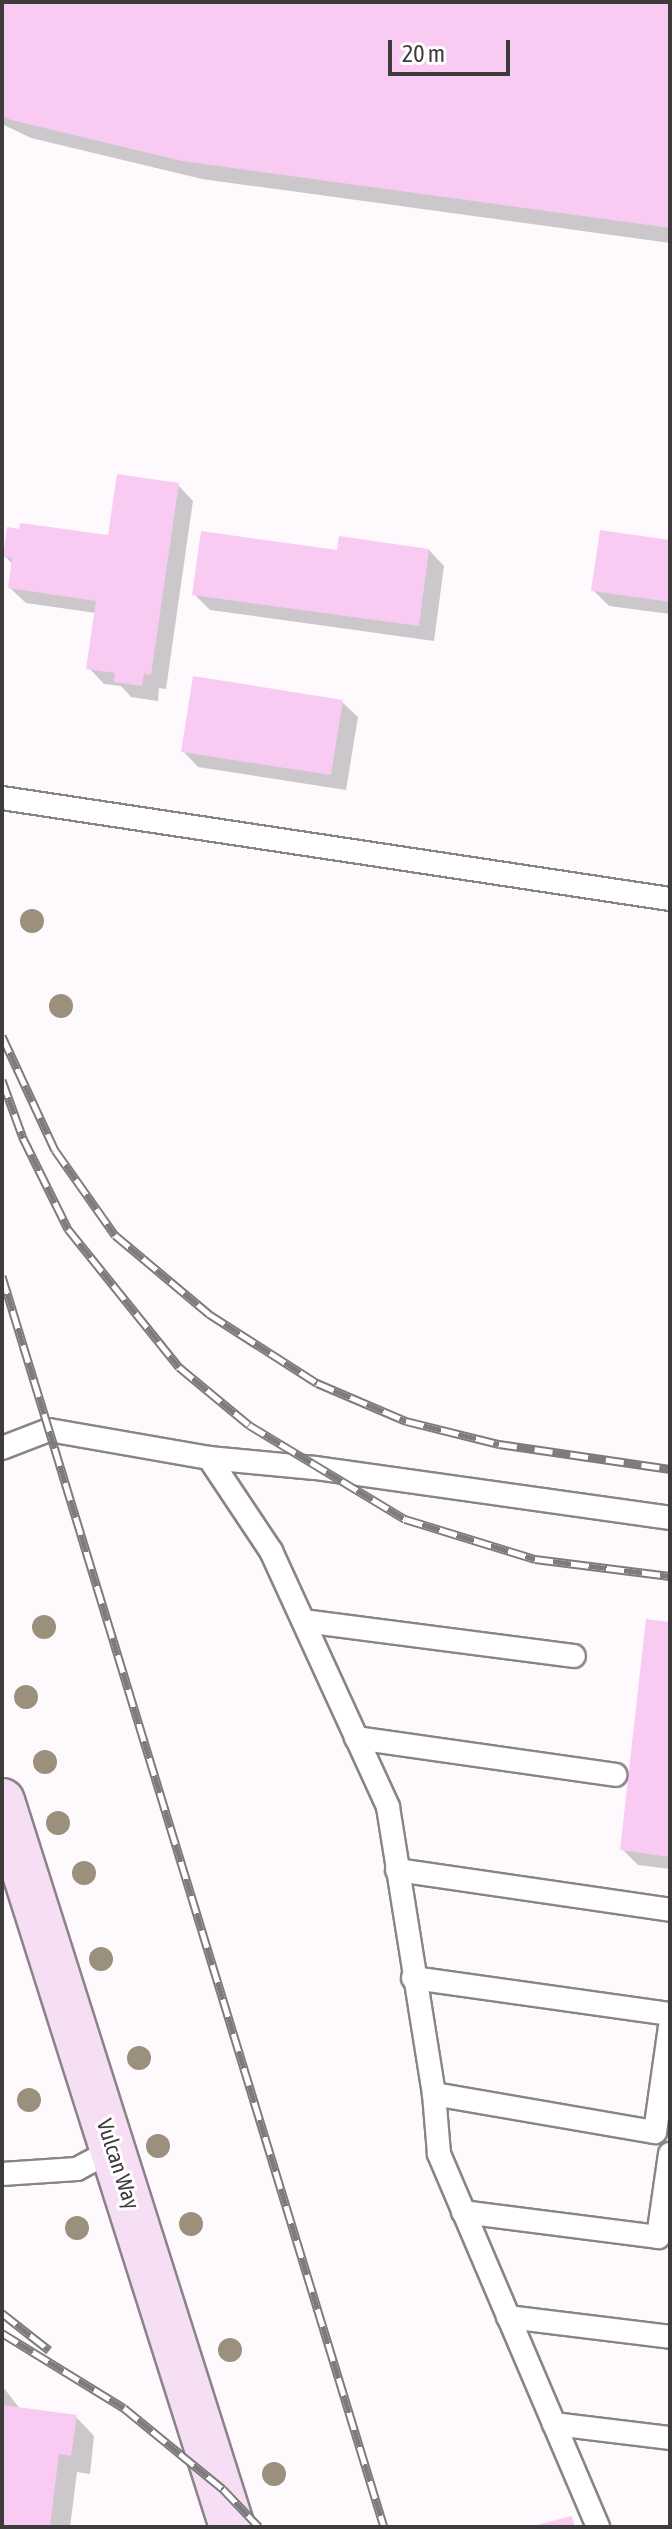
<!DOCTYPE html>
<style>
body{margin:0}
#map{position:relative;width:672px;height:2529px;overflow:hidden;background:#fef9fd;font-family:"Asap Condensed",sans-serif}
div>[style]{position:absolute}
[style*='--x']{left:calc(var(--x)*1px);top:calc(var(--y)*1px);width:calc(var(--w)*1px);rotate:calc(var(--a)*1deg)}
.shadow>*{inset:0;background:#0003}
.building>*{inset:0;background:#f9cbf3}
.roads{filter:drop-shadow(2px 0 #8a8489) drop-shadow(-2px 0 #8a8489) drop-shadow(0 2px #8a8489) drop-shadow(0 -2px #8a8489)}
.lane>*{height:22px;margin:-11px;padding:0 11px;transform-origin:11px;border-radius:11px;background:#fff}
.secondary>*{height:44px;margin:-22px;padding:0 22px;transform-origin:22px;border-radius:22px;background:#f6dff4}
.rail>*{height:9px;margin-top:-4.5px;transform-origin:0;background:repeating-linear-gradient(90deg,#fff 0 18px,#7e7b7d 0 36px);box-sizing:border-box;border-block:2px solid #7e7b7d}
.trees>*{width:24px;height:24px;margin:-12px;border-radius:50%;background:#9a907c}
span{translate:-50% -50%;white-space:nowrap;text-align:center;line-height:1.15;-webkit-text-stroke:6px #fff;paint-order:stroke}
.street-label{font-size:22px;color:#3e3b3d}
.frame{position:absolute;inset:0;border:4px solid #3e3b3d;pointer-events:none}
.scale{position:absolute;left:388px;top:40px;width:122px;height:36px;box-sizing:border-box;border:4px solid #3e3b3d;border-top:0;padding-left:10px;font-size:24px;line-height:28px;white-space:nowrap;color:#3e3b3d;-webkit-text-stroke:6px #fff;paint-order:stroke}
</style>
<div id="map">
<div class="shadow">
<i style="clip-path:polygon(2px 2px,670px 2px,670px 243px,202px 179px,31px 138px,2px 124px)"></i>
<i style="clip-path:polygon(178px 485px,193px 501px,166px 689px,159px 688px,158px 701px,131px 697px,121px 686px,104px 684px,89px 668px,96px 613px,26px 603px,10px 588px,13px 565px,5px 556px,110px 537px)"></i>
<i style="clip-path:polygon(670px 542px,670px 614px,609px 606px,593px 590px)"></i>
<i style="clip-path:polygon(429px 550px,444px 566px,434px 641px,210px 610px,194px 594px,338px 553px)"></i>
<i style="clip-path:polygon(342px 702px,358px 717px,346px 790px,198px 767px,183px 751px)"></i>
<i style="clip-path:polygon(647px 1621px,670px 1624px,670px 1869px,638px 1865px,622px 1849px)"></i>
<i style="clip-path:polygon(3px 2387px,21px 2410px,76px 2417px,94px 2436px,90px 2474px,77px 2472px,70px 2527px,2px 2527px)"></i>
</div>
<div class="building">
<i style="clip-path:polygon(2px 2px,670px 2px,670px 228px,182px 161px,11px 120px,2px 116px)"></i>
<i style="clip-path:polygon(117px 474px,179px 483px,151px 675px,144px 674px,142px 686px,114px 682px,115px 673px,86px 669px,96px 601px,8px 588px,12px 558px,3px 557px,7px 527px,19px 529px,20px 523px,108px 535px)"></i>
<i style="clip-path:polygon(600px 530px,670px 540px,670px 602px,591px 591px)"></i>
<i style="clip-path:polygon(201px 531px,337px 550px,339px 536px,429px 549px,419px 626px,192px 595px)"></i>
<i style="clip-path:polygon(193px 676px,343px 700px,331px 775px,181px 752px)"></i>
<i style="clip-path:polygon(646px 1619px,670px 1622px,670px 1857px,620px 1850px)"></i>
<i style="clip-path:polygon(2px 2405px,77px 2415px,71px 2456px,59px 2454px,50px 2527px,2px 2527px)"></i>
<i style="clip-path:polygon(572px 2516px,575px 2527px,533px 2527px,533px 2526px)"></i>
</div>
<div class="roads">
<div class="lane">
<i style="--x:2;--y:798;--w:676;--a:8.6"></i>
<i style="--x:2;--y:1448;--w:50;--a:-21"></i>
<i style="--x:49;--y:1430;--w:162;--a:9.9"></i>
<i style="--x:209;--y:1458;--w:106;--a:5.4"></i>
<i style="--x:315;--y:1468;--w:359;--a:8"></i>
<i style="--x:209;--y:1458;--w:112;--a:56.3"></i>
<i style="--x:271;--y:1551;--w:281;--a:65.4"></i>
<i style="--x:388;--y:1807;--w:291;--a:80.9"></i>
<i style="--x:434;--y:2094;--w:60;--a:85.2"></i>
<i style="--x:439;--y:2154;--w:405;--a:66.9"></i>
<i style="--x:304;--y:1621;--w:272;--a:7.4"></i>
<i style="--x:356;--y:1738;--w:262;--a:8.1"></i>
<i style="--x:397;--y:1870;--w:276;--a:8.3"></i>
<i style="--x:413;--y:1978;--w:260;--a:8"></i>
<i style="--x:434;--y:2094;--w:224;--a:9.8"></i>
<i style="--x:655;--y:2132;--w:106;--a:-81.9"></i>
<i style="--x:2;--y:2174;--w:75;--a:-3.8"></i>
<i style="--x:77;--y:2169;--w:42;--a:-28.4"></i>
<i style="--x:463;--y:2212;--w:197;--a:7.3"></i>
<i style="--x:658;--y:2237;--w:84;--a:-81.8"></i>
<i style="--x:508;--y:2317;--w:163;--a:7"></i>
<i style="--x:554;--y:2424;--w:117;--a:6.9"></i>
</div>
<div class="secondary">
<i style="--x:2;--y:1801;--w:762;--a:72.42"></i>
</div>
</div>
<div class="rail">
<i style="--x:2;--y:1036;--w:126;--a:65.1"></i>
<i style="--x:55;--y:1150;--w:104;--a:54.8"></i>
<i style="--x:115;--y:1235;--w:123;--a:40"></i>
<i style="--x:209;--y:1314;--w:128;--a:32.6"></i>
<i style="--x:317;--y:1383;--w:97;--a:23.1"></i>
<i style="--x:406;--y:1421;--w:96;--a:13.9"></i>
<i style="--x:499;--y:1444;--w:173;--a:8.3"></i>
<i style="--x:2;--y:1080;--w:62;--a:70.1"></i>
<i style="--x:23;--y:1138;--w:102;--a:63.7"></i>
<i style="--x:68;--y:1229;--w:177;--a:51.2"></i>
<i style="--x:179;--y:1367;--w:91;--a:39.6"></i>
<i style="--x:249;--y:1425;--w:182;--a:31.1"></i>
<i style="--x:405;--y:1519;--w:136;--a:17.1"></i>
<i style="--x:535;--y:1559;--w:136;--a:7.2"></i>
<i style="--x:2;--y:1276;--w:1308;--a:73.02"></i>
<i style="--x:2;--y:2313;--w:60;--a:38.2"></i>
<i style="--x:2;--y:2333;--w:143;--a:31.6"></i>
<i style="--x:124;--y:2408;--w:128;--a:39.3"></i>
<i style="--x:223;--y:2489;--w:52;--a:46.5"></i>
</div>
<div class="trees">
<i style="left:32px;top:921px"></i>
<i style="left:61px;top:1006px"></i>
<i style="left:44px;top:1627px"></i>
<i style="left:26px;top:1697px"></i>
<i style="left:45px;top:1762px"></i>
<i style="left:58px;top:1823px"></i>
<i style="left:84px;top:1873px"></i>
<i style="left:101px;top:1959px"></i>
<i style="left:139px;top:2058px"></i>
<i style="left:29px;top:2100px"></i>
<i style="left:158px;top:2146px"></i>
<i style="left:191px;top:2224px"></i>
<i style="left:77px;top:2228px"></i>
<i style="left:230px;top:2350px"></i>
<i style="left:274px;top:2474px"></i>
</div>
<div class="street-label">
<span style="left:118px;top:2164px;rotate:72deg">Vulcan Way</span>
</div>
<div class="frame"></div>
<div class="scale">20 m</div>
</div>
